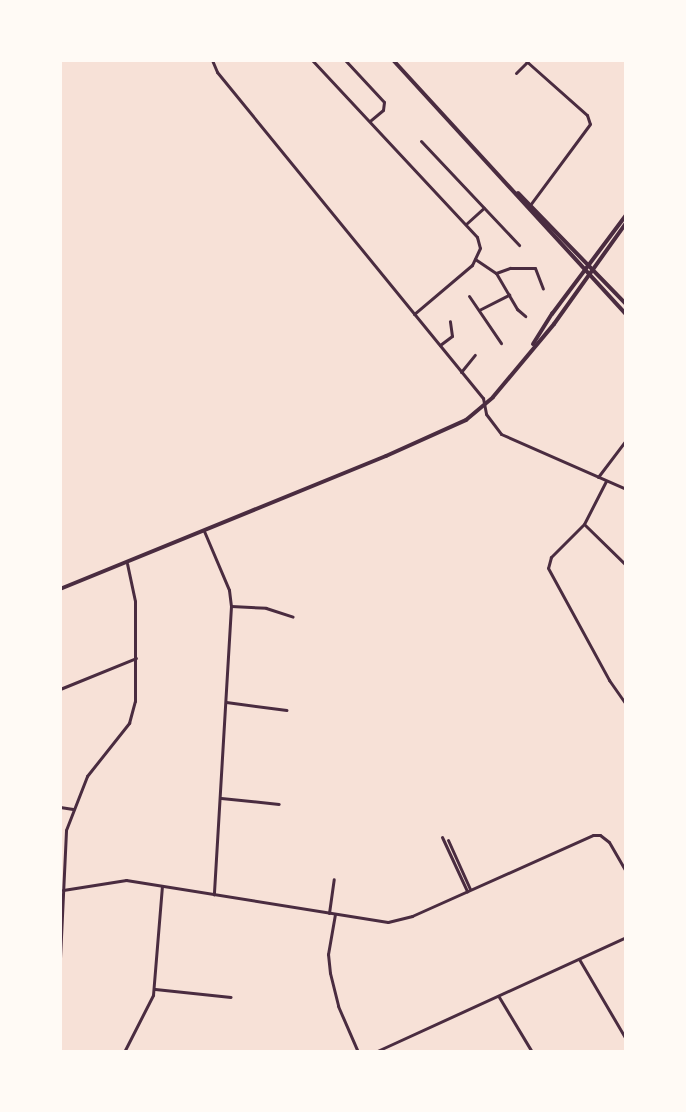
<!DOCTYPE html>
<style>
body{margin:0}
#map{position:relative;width:686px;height:1112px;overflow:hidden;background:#f7e1d7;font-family:Signika,sans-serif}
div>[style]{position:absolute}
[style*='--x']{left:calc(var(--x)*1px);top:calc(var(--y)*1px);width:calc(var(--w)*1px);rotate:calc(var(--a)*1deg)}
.minor>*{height:3px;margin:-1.5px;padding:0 1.5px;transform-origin:1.5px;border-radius:1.5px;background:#4a2c40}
.tertiary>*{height:4px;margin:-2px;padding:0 2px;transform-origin:2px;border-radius:2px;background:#4a2c40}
.secondary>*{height:4px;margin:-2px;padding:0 2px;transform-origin:2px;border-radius:2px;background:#4a2c40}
span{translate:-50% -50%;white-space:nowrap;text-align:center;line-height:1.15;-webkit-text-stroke:6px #fffaf5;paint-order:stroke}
.frame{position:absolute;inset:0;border:62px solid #fffaf5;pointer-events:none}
</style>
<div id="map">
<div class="minor">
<i style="--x:212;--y:60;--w:13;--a:67"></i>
<i style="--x:217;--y:72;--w:421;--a:50.8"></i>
<i style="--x:483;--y:398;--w:16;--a:79"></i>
<i style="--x:486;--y:414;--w:25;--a:53"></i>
<i style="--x:501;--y:434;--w:137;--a:23.7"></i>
<i style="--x:312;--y:60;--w:242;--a:47"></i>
<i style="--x:477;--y:237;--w:11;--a:75"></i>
<i style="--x:480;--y:248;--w:19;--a:115"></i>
<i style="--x:472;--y:265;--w:76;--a:139.8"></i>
<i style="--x:345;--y:60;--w:57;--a:47.1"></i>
<i style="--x:384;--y:102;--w:8;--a:97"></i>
<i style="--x:383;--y:110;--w:17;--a:140"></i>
<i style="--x:525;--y:60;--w:83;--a:41.6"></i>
<i style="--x:587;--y:115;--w:9;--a:72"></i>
<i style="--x:590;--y:124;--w:101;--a:126.5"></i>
<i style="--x:516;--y:73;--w:16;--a:-45"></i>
<i style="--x:421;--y:141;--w:143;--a:46.7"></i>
<i style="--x:466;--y:224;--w:24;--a:-42"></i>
<i style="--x:475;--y:259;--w:25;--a:34"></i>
<i style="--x:496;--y:273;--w:42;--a:59.7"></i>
<i style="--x:517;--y:309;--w:11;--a:41"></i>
<i style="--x:496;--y:273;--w:15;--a:-20"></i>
<i style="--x:510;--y:268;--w:25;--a:0"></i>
<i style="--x:535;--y:268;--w:22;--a:69"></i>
<i style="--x:469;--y:296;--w:57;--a:55.8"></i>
<i style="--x:479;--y:310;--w:34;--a:-27"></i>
<i style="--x:440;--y:345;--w:15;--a:-37"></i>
<i style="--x:452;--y:336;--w:15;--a:-98"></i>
<i style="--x:461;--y:372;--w:22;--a:-51"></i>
<i style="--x:598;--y:477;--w:46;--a:-52.9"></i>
<i style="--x:606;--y:481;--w:48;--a:117.1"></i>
<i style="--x:584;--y:524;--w:47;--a:135"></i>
<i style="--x:551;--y:557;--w:11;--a:105"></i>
<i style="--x:548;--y:568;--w:128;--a:61.4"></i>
<i style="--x:609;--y:680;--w:29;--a:55"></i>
<i style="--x:585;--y:525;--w:57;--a:44.3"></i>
<i style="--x:204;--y:531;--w:64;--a:67"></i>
<i style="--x:229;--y:590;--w:16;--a:83"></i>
<i style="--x:231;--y:606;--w:289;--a:93.4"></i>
<i style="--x:231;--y:606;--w:35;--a:3"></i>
<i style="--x:266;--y:608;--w:28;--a:18"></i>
<i style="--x:60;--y:689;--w:82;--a:-22.2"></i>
<i style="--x:226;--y:702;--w:61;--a:7.6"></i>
<i style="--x:221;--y:798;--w:58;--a:5.9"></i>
<i style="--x:60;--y:807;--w:13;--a:9"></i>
<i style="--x:442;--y:837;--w:60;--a:65.2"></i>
<i style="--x:448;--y:840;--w:54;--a:65.8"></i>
<i style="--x:63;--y:890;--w:64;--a:-9"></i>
<i style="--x:126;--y:880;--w:265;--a:9.1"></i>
<i style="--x:388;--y:922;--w:25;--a:-14"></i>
<i style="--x:412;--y:916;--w:198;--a:-24.1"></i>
<i style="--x:593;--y:835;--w:7;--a:0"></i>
<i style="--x:600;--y:835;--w:11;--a:38"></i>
<i style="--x:609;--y:842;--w:34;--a:60"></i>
<i style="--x:329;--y:913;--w:34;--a:-82"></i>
<i style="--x:335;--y:914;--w:41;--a:99.9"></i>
<i style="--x:328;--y:954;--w:19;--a:84"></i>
<i style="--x:330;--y:973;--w:34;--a:76"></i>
<i style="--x:338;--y:1006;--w:50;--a:66.5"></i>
<i style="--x:60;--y:958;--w:128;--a:-87.3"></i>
<i style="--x:66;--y:830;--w:58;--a:-68.7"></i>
<i style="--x:87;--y:776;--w:68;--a:-51.6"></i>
<i style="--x:129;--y:723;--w:23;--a:-75"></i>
<i style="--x:135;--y:701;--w:100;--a:-90"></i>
<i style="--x:135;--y:601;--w:38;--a:-102"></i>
<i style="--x:579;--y:959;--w:93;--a:59.6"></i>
<i style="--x:155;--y:989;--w:76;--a:6"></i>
<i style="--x:499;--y:997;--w:64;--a:59"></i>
<i style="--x:124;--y:1052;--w:64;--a:-63"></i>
<i style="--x:153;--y:995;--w:109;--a:-85.3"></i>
<i style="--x:375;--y:1052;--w:276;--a:-24.6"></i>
</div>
<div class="tertiary">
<i style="--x:533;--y:344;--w:36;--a:-58"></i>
<i style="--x:552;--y:314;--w:124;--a:-53.2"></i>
<i style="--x:60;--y:589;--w:352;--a:-22.2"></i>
<i style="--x:386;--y:456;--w:88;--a:-24.2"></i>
<i style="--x:466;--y:420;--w:35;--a:-40"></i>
<i style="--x:493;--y:397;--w:95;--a:-50.1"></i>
<i style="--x:554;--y:324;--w:124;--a:-54.5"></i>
</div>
<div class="secondary">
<i style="--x:393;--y:60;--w:345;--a:47.5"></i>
<i style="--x:518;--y:193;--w:155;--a:45.8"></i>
</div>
<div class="frame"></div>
</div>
